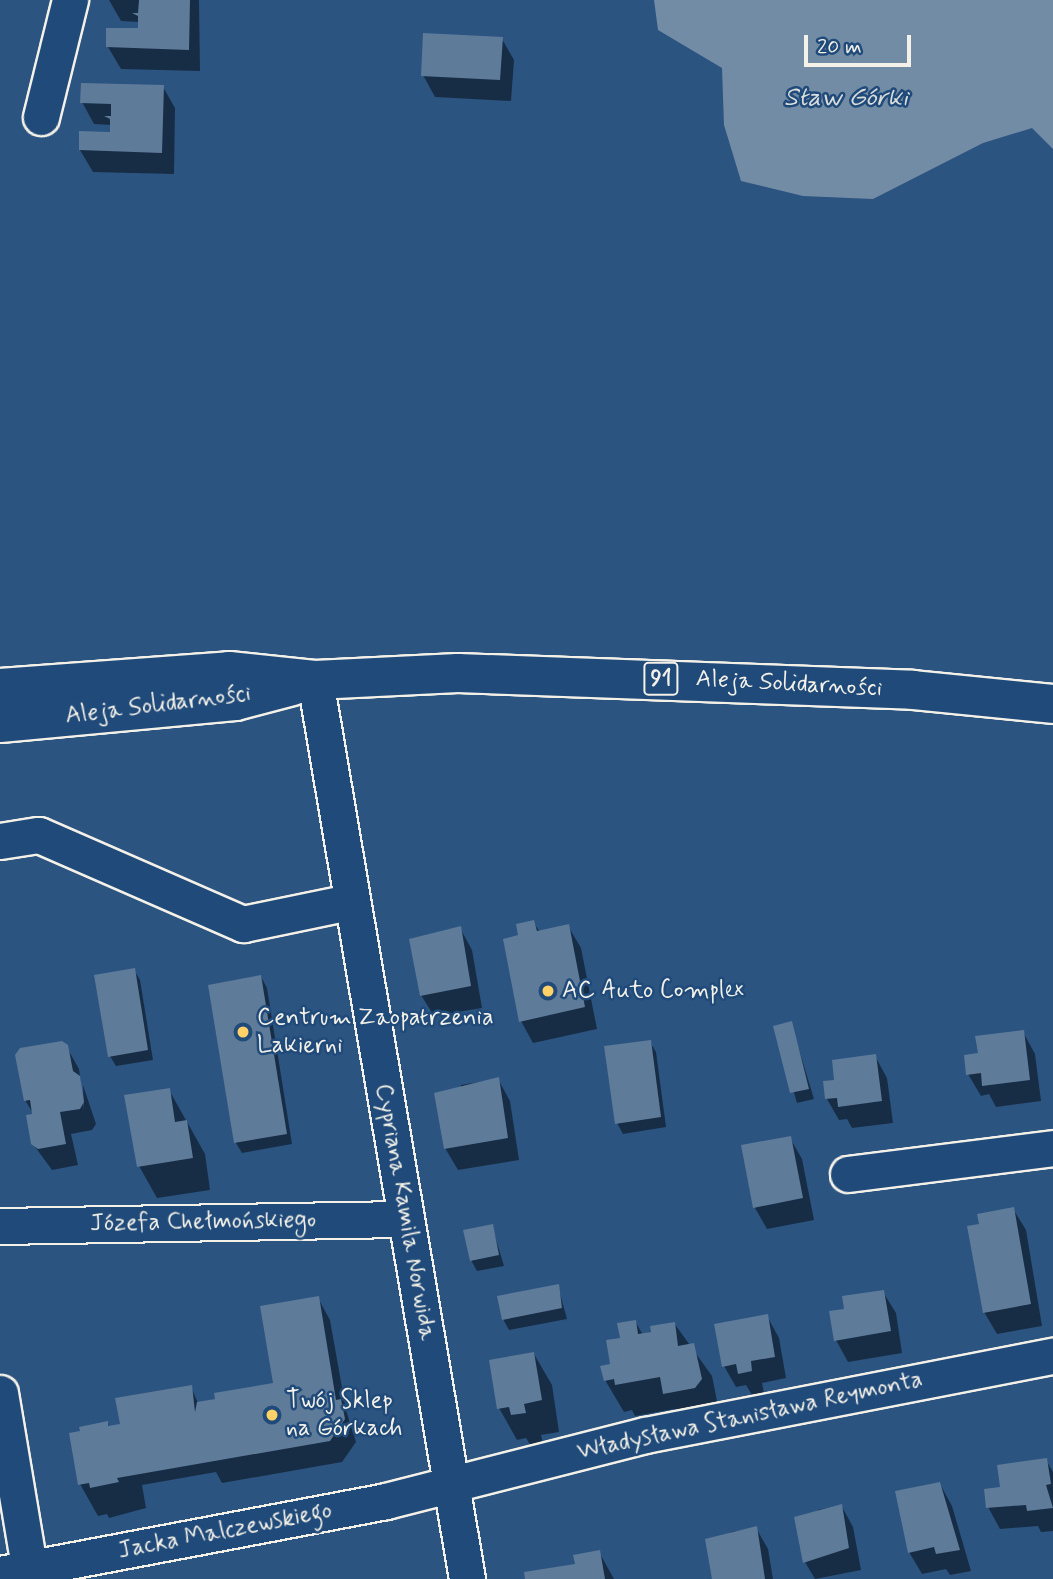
<!DOCTYPE html>
<meta charset="utf-8">
<style>
body{margin:0}
#map{position:relative;width:1053px;height:1579px;overflow:hidden;background:#2c5481;font-family:Mynerve,sans-serif}
div>[style]{position:absolute}
[style*='--x']{left:calc(var(--x)*1px);top:calc(var(--y)*1px);width:calc(var(--w)*1px);rotate:calc(var(--a)*1deg)}
.water>*{inset:0;background:#738ca6}
.shadow>*{inset:0;background:#0007}
.building>*{inset:0;background:#5e7b9a}
.roads{filter:drop-shadow(2px 0 #f4f1e8) drop-shadow(-2px 0 #f4f1e8) drop-shadow(0 2px #f4f1e8) drop-shadow(0 -2px #f4f1e8)}
.minor>*{height:35px;margin:-17.5px;padding:0 17.5px;transform-origin:17.5px;border-radius:17.5px;background:#1f4a7a}
.major>*{height:38px;margin:-19px;padding:0 19px;transform-origin:19px;border-radius:19px;background:#1f4a7a}
.dots>*{width:19px;height:19px;translate:-50% -50%;box-sizing:border-box;border:4px solid #1f4a7a;border-radius:50%}
span{translate:-50% -50%;white-space:nowrap;text-align:center;line-height:1.15;-webkit-text-stroke:5px #1f4a7a;paint-order:stroke}
.shield-label span{padding:2px 5px;background:#1f4a7a;border:2px solid;border-radius:5px;-webkit-text-stroke-width:0}
.shield-label{font-size:23px;color:#f4f1e8;font-weight:700}
.street-label{font-size:24px;color:#f4f1e8}
.poi-label{font-size:24px;color:#f4f1e8}
.left{translate:0 -50%;text-align:left}
.water-label{font-size:26px;color:#dadddb;font-style:italic}
.scale{position:absolute;left:804px;top:35px;width:107px;height:32px;box-sizing:border-box;border:4px solid #f4f1e8;border-top:0;padding-left:9px;font-size:21px;line-height:24px;white-space:nowrap;color:#f4f1e8;-webkit-text-stroke:5px #1f4a7a;paint-order:stroke}
</style>
<div id="map">
<div class="water">
<i style="clip-path:polygon(654px 0,1053px 0,1053px 149px,1032px 128px,983px 143px,873px 199px,803px 196px,741px 181px,724px 125px,722px 68px,658px 30px)"></i>
</div>
<div class="shadow">
<i style="clip-path:polygon(109px 0,199px 0,200px 71px,121px 69px,108px 47px,140px 30px,140px 22px,121px 21px)"></i>
<i style="clip-path:polygon(502px 39px,514px 60px,511px 101px,435px 97px,423px 75px)"></i>
<i style="clip-path:polygon(163px 87px,175px 108px,174px 174px,93px 172px,80px 150px,112px 134px,112px 125px,94px 124px,82px 102px)"></i>
<i style="clip-path:polygon(533px 922px,540px 932px,568px 926px,581px 948px,597px 1029px,533px 1043px,521px 1021px,520px 936px)"></i>
<i style="clip-path:polygon(460px 928px,472px 950px,482px 1008px,434px 1016px,421px 995px)"></i>
<i style="clip-path:polygon(134px 970px,140px 980px,153px 1060px,116px 1066px,110px 1056px)"></i>
<i style="clip-path:polygon(261px 977px,267px 988px,292px 1144px,242px 1153px,236px 1143px,210px 986px)"></i>
<i style="clip-path:polygon(791px 1023px,814px 1099px,797px 1103px,775px 1027px)"></i>
<i style="clip-path:polygon(1023px 1032px,1035px 1054px,1041px 1101px,996px 1107px,989px 1094px,981px 1096px,968px 1074px,980px 1055px)"></i>
<i style="clip-path:polygon(650px 1042px,656px 1052px,666px 1127px,623px 1134px,617px 1123px)"></i>
<i style="clip-path:polygon(66px 1046px,79px 1069px,84px 1111px,83px 1085px,96px 1124px,92px 1130px,71px 1134px,78px 1165px,52px 1170px,33px 1144px,34px 1115px,25px 1100px)"></i>
<i style="clip-path:polygon(875px 1056px,887px 1078px,893px 1123px,852px 1128px,847px 1119px,839px 1120px,827px 1099px,836px 1081px)"></i>
<i style="clip-path:polygon(498px 1079px,510px 1101px,519px 1160px,458px 1170px,445px 1148px,461px 1085px)"></i>
<i style="clip-path:polygon(169px 1090px,205px 1154px,210px 1190px,157px 1198px,139px 1166px)"></i>
<i style="clip-path:polygon(790px 1138px,802px 1159px,814px 1220px,767px 1229px,755px 1208px)"></i>
<i style="clip-path:polygon(1013px 1209px,1026px 1230px,1042px 1326px,997px 1334px,984px 1312px,981px 1225px)"></i>
<i style="clip-path:polygon(492px 1226px,504px 1266px,477px 1271px,471px 1260px)"></i>
<i style="clip-path:polygon(558px 1286px,567px 1319px,509px 1330px,503px 1319px)"></i>
<i style="clip-path:polygon(883px 1292px,896px 1313px,902px 1353px,848px 1362px,836px 1340px)"></i>
<i style="clip-path:polygon(318px 1298px,330px 1320px,346px 1410px,356px 1442px,342px 1462px,222px 1483px,216px 1472px,142px 1485px,146px 1508px,109px 1518px,107px 1514px,98px 1516px,80px 1484px,107px 1423px,110px 1428px,122px 1426px,191px 1387px,198px 1403px,275px 1385px)"></i>
<i style="clip-path:polygon(767px 1316px,779px 1338px,786px 1378px,762px 1383px,764px 1393px,752px 1395px,746px 1385px,736px 1387px,724px 1366px)"></i>
<i style="clip-path:polygon(635px 1321px,643px 1335px,674px 1323px,712px 1376px,719px 1411px,683px 1425px,674px 1409px,635px 1416px,632px 1410px,624px 1412px,605px 1380px)"></i>
<i style="clip-path:polygon(534px 1354px,552px 1385px,559px 1432px,541px 1435px,543px 1444px,531px 1446px,526px 1438px,517px 1440px,499px 1408px)"></i>
<i style="clip-path:polygon(1046px 1460px,1053px 1472px,1053px 1531px,1041px 1532px,1038px 1526px,1000px 1529px,988px 1507px,1002px 1488px)"></i>
<i style="clip-path:polygon(940px 1484px,952px 1506px,971px 1571px,950px 1575px,946px 1569px,922px 1574px,909px 1552px)"></i>
<i style="clip-path:polygon(841px 1505px,853px 1527px,861px 1570px,815px 1579px,805px 1562px,818px 1510px)"></i>
<i style="clip-path:polygon(756px 1528px,768px 1549px,773px 1579px,713px 1579px,731px 1532px)"></i>
<i style="clip-path:polygon(599px 1552px,614px 1579px,526px 1579px,577px 1565px)"></i>
</div>
<div class="building">
<i style="clip-path:polygon(139px 0,190px 0,189px 50px,106px 47px,106px 28px,138px 28px,138px 16px,132px 13px,138px 13px)"></i>
<i style="clip-path:polygon(423px 33px,503px 37px,500px 80px,421px 76px)"></i>
<i style="clip-path:polygon(81px 83px,164px 85px,162px 153px,79px 150px,79px 131px,110px 132px,110px 119px,104px 116px,111px 116px,111px 104px,80px 103px)"></i>
<i style="clip-path:polygon(534px 920px,537px 931px,569px 924px,585px 1007px,519px 1022px,503px 939px,518px 935px,516px 924px)"></i>
<i style="clip-path:polygon(461px 926px,471px 986px,420px 996px,409px 939px)"></i>
<i style="clip-path:polygon(135px 968px,148px 1050px,108px 1057px,94px 975px)"></i>
<i style="clip-path:polygon(261px 975px,287px 1134px,234px 1143px,208px 985px)"></i>
<i style="clip-path:polygon(792px 1021px,809px 1089px,790px 1093px,773px 1026px)"></i>
<i style="clip-path:polygon(1024px 1030px,1030px 1080px,982px 1086px,981px 1073px,966px 1075px,964px 1055px,978px 1053px,975px 1036px)"></i>
<i style="clip-path:polygon(651px 1040px,661px 1117px,615px 1124px,604px 1046px)"></i>
<i style="clip-path:polygon(62px 1041px,68px 1045px,73px 1071px,80px 1076px,84px 1102px,80px 1109px,60px 1112px,66px 1144px,38px 1149px,31px 1144px,26px 1115px,32px 1114px,30px 1100px,24px 1101px,15px 1055px,20px 1048px)"></i>
<i style="clip-path:polygon(876px 1054px,882px 1101px,838px 1107px,837px 1098px,825px 1099px,823px 1081px,834px 1080px,832px 1060px)"></i>
<i style="clip-path:polygon(499px 1077px,508px 1138px,444px 1149px,434px 1093px)"></i>
<i style="clip-path:polygon(170px 1088px,175px 1122px,187px 1120px,193px 1158px,137px 1167px,124px 1095px)"></i>
<i style="clip-path:polygon(791px 1136px,803px 1198px,753px 1208px,741px 1145px)"></i>
<i style="clip-path:polygon(1014px 1207px,1031px 1304px,983px 1313px,967px 1226px,979px 1224px,977px 1214px)"></i>
<i style="clip-path:polygon(493px 1224px,499px 1255px,470px 1261px,463px 1230px)"></i>
<i style="clip-path:polygon(559px 1284px,562px 1308px,502px 1320px,497px 1296px)"></i>
<i style="clip-path:polygon(884px 1290px,891px 1331px,834px 1341px,829px 1311px,844px 1309px,842px 1296px)"></i>
<i style="clip-path:polygon(319px 1296px,336px 1400px,341px 1399px,345px 1419px,330px 1441px,117px 1478px,119px 1482px,90px 1488px,89px 1483px,78px 1485px,69px 1433px,80px 1431px,79px 1427px,108px 1421px,108px 1426px,120px 1424px,115px 1398px,192px 1385px,195px 1412px,197px 1402px,215px 1399px,214px 1393px,273px 1383px,260px 1306px)"></i>
<i style="clip-path:polygon(768px 1314px,775px 1357px,751px 1361px,752px 1371px,738px 1374px,736px 1364px,722px 1367px,714px 1324px)"></i>
<i style="clip-path:polygon(636px 1320px,638px 1334px,651px 1332px,650px 1326px,675px 1322px,678px 1346px,694px 1343px,702px 1379px,695px 1388px,663px 1394px,660px 1377px,615px 1385px,614px 1379px,604px 1381px,600px 1366px,610px 1364px,606px 1340px,620px 1338px,617px 1323px)"></i>
<i style="clip-path:polygon(534px 1352px,542px 1400px,524px 1404px,526px 1413px,511px 1415px,509px 1407px,497px 1409px,489px 1360px)"></i>
<i style="clip-path:polygon(1047px 1458px,1051px 1484px,1046px 1485px,1053px 1508px,1027px 1511px,1026px 1505px,986px 1508px,984px 1489px,1000px 1487px,997px 1465px)"></i>
<i style="clip-path:polygon(940px 1482px,960px 1550px,936px 1554px,934px 1547px,908px 1553px,895px 1491px)"></i>
<i style="clip-path:polygon(842px 1504px,849px 1548px,803px 1563px,794px 1517px)"></i>
<i style="clip-path:polygon(757px 1526px,765px 1579px,712px 1579px,705px 1539px)"></i>
<i style="clip-path:polygon(600px 1550px,605px 1579px,525px 1579px,524px 1572px,575px 1564px,573px 1555px)"></i>
</div>
<div class="roads">
<div class="minor">
<i style="--x:41;--y:117;--w:121;--a:-76.1"></i>
<i style="--x:315;--y:680;--w:912;--a:80.4"></i>
<i style="--x:0;--y:841;--w:39;--a:-9"></i>
<i style="--x:39;--y:835;--w:223;--a:23.6"></i>
<i style="--x:243;--y:924;--w:108;--a:-11.7"></i>
<i style="--x:848;--y:1174;--w:207;--a:-7.2"></i>
<i style="--x:0;--y:1226;--w:406;--a:-1"></i>
<i style="--x:0;--y:1393;--w:189;--a:80.5"></i>
<i style="--x:0;--y:1574;--w:393;--a:-10.7"></i>
<i style="--x:386;--y:1501;--w:267;--a:-14.3"></i>
<i style="--x:645;--y:1435;--w:416;--a:-11"></i>
</div>
<div class="major">
<i style="--x:0;--y:688;--w:230;--a:-4.2"></i>
<i style="--x:229;--y:671;--w:86;--a:6"></i>
<i style="--x:315;--y:680;--w:143;--a:-2.8"></i>
<i style="--x:458;--y:673;--w:455;--a:2.1"></i>
<i style="--x:913;--y:690;--w:141;--a:5.7"></i>
<i style="--x:0;--y:723;--w:236;--a:-5.3"></i>
<i style="--x:235;--y:701;--w:59;--a:-14.7"></i>
</div>
</div>
<div class="dots">
<i style="left:548px;top:991px;background:#ffd166"></i>
<i style="left:243px;top:1032px;background:#ffd166"></i>
<i style="left:272px;top:1415px;background:#ffd166"></i>
</div>
<div class="shield-label">
<span style="left:661px;top:679px">91</span>
</div>
<div class="street-label">
<span style="left:789px;top:684px;rotate:3deg">Aleja Solidarności</span>
<span style="left:158px;top:705px;rotate:-7deg">Aleja Solidarności</span>
<span style="left:405px;top:1212px;rotate:80deg">Cypriana Kamila Norwida</span>
<span style="left:203px;top:1222px;rotate:-1deg">Józefa Chełmońskiego</span>
<span style="left:750px;top:1416px;rotate:-12deg">Władysława Stanisława Reymonta</span>
<span style="left:225px;top:1531px;rotate:-11deg">Jacka Malczewskiego</span>
</div>
<div class="poi-label">
<span class="left" style="left:562px;top:991px">AC Auto Complex</span>
<span class="left" style="left:257px;top:1032px">Centrum Zaopatrzenia<br>Lakierni</span>
<span class="left" style="left:286px;top:1415px">Twój Sklep<br>na Górkach</span>
</div>
<div class="water-label">
<span style="left:846px;top:99px">Staw Górki</span>
</div>
<div class="scale">20 m</div>
</div>
